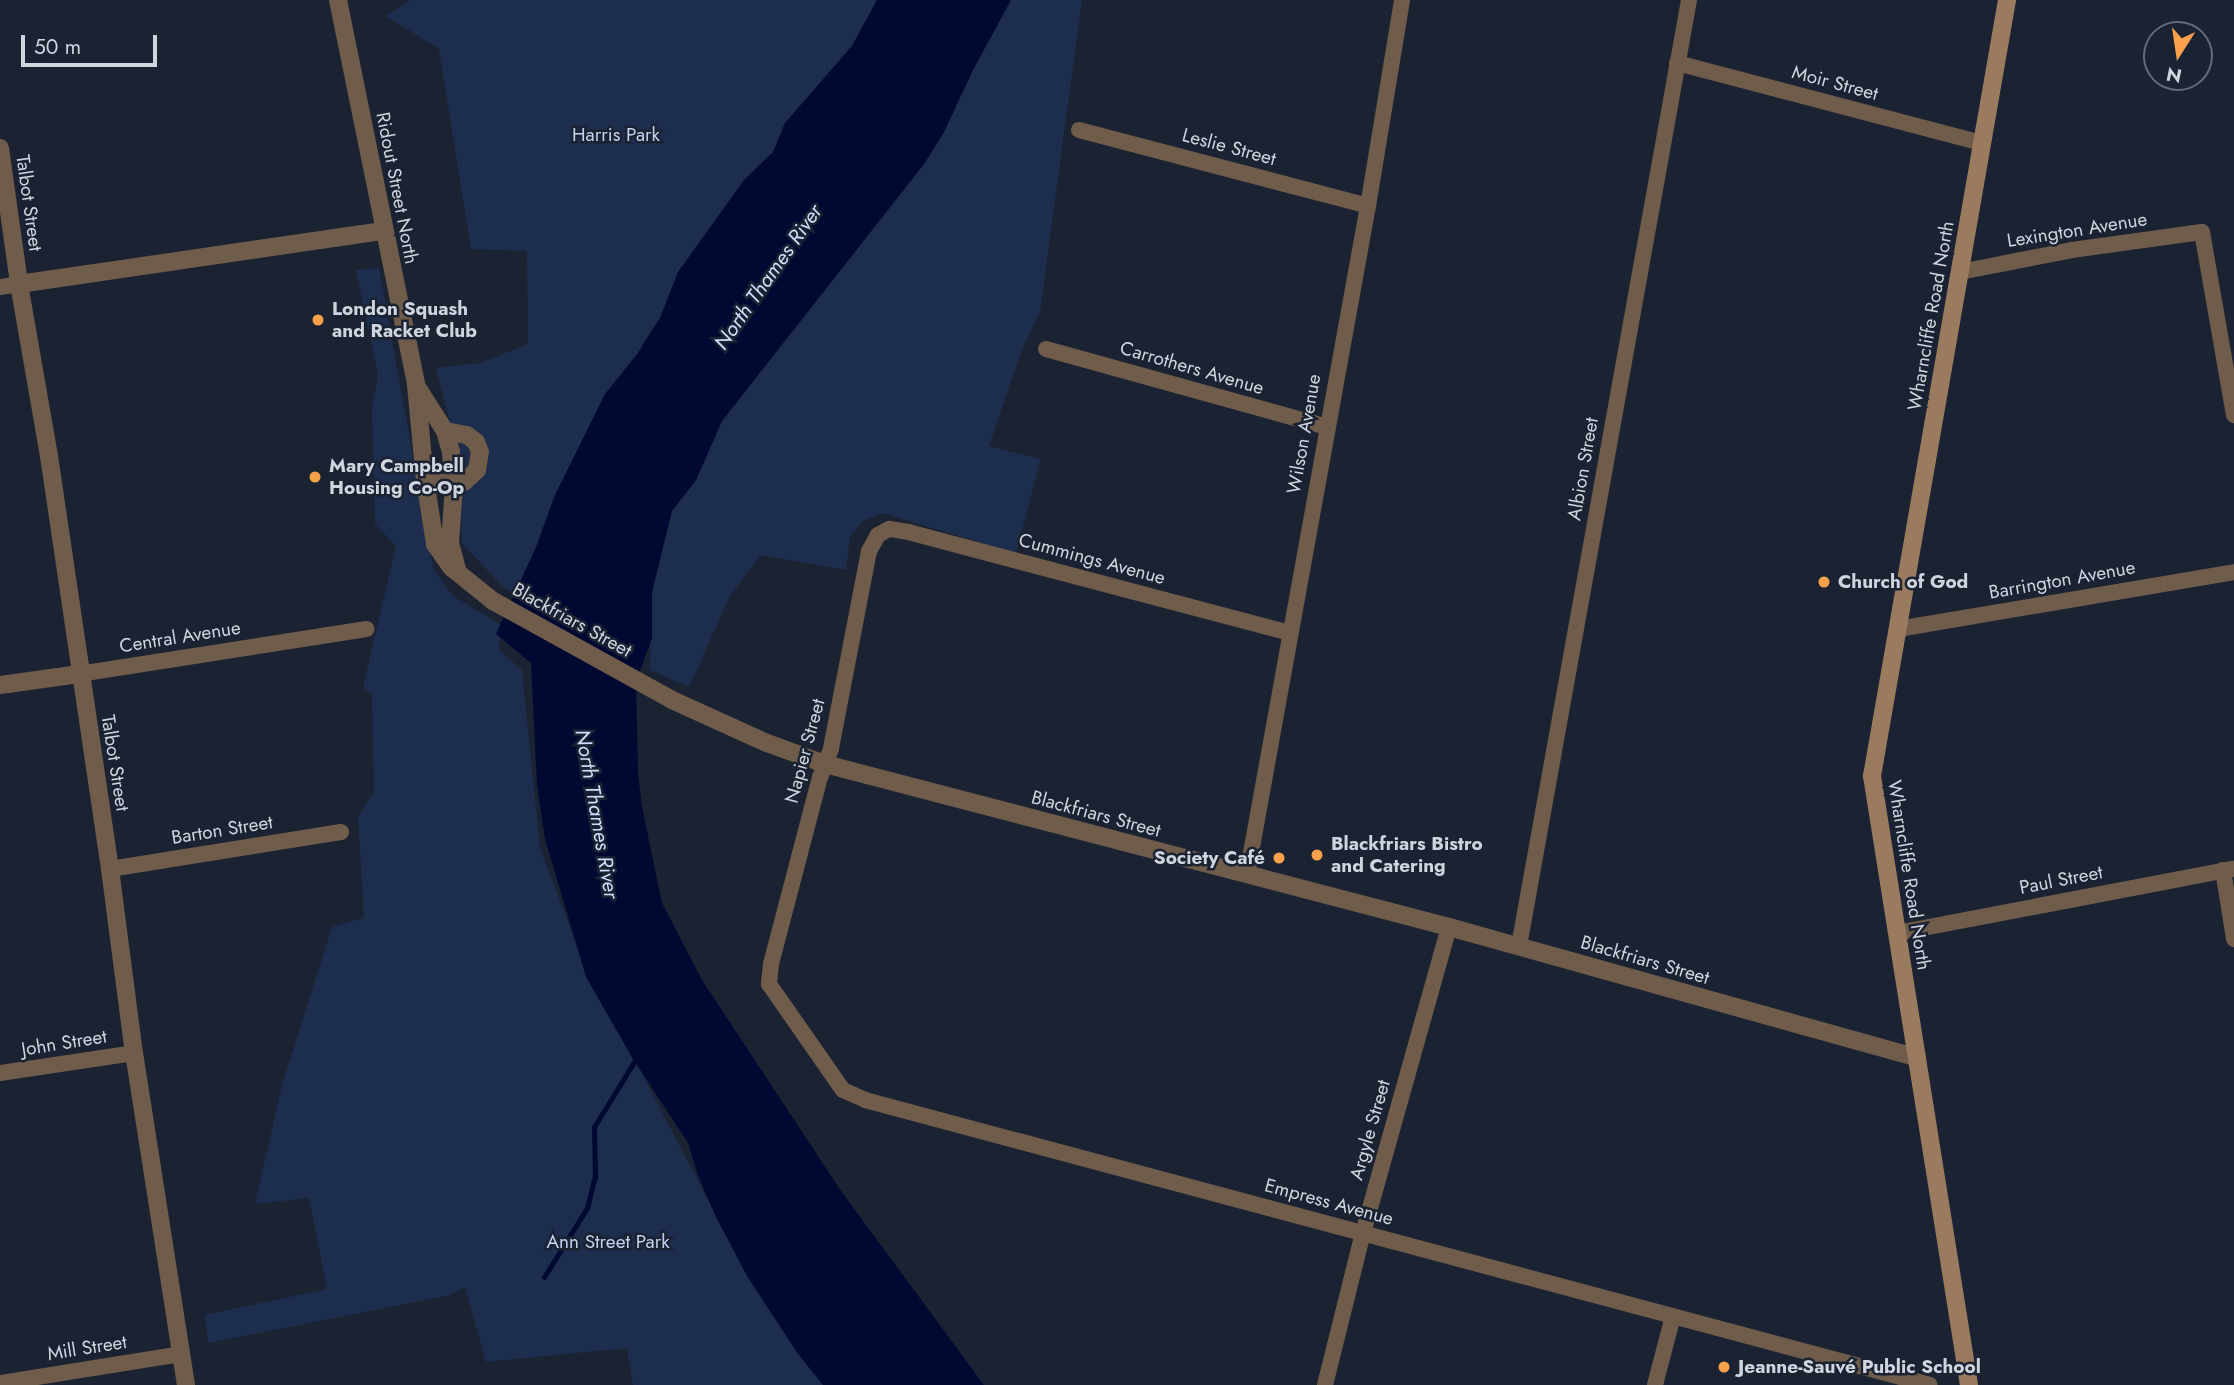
<!DOCTYPE html>
<meta charset="utf-8">
<style>
body{margin:0}
#map{position:relative;width:2234px;height:1385px;overflow:hidden;background:#1b2333;font-family:Jost,sans-serif}
div>[style]{position:absolute}
[style*='--x']{left:calc(var(--x)*1px);top:calc(var(--y)*1px);width:calc(var(--w)*1px);rotate:calc(var(--a)*1deg)}
.green>*{inset:0;background:#1d2d4d}
.water>*{inset:0;background:#010932}
.stream>*{height:5px;margin:-2.5px;padding:0 2.5px;transform-origin:2.5px;border-radius:2.5px;background:#010932}
.minor>*{height:16px;margin:-8px;padding:0 8px;transform-origin:8px;border-radius:8px;background:#705c4a}
.tertiary>*{height:18px;margin:-9px;padding:0 9px;transform-origin:9px;border-radius:9px;background:#705c4a}
.secondary>*{height:18px;margin:-9px;padding:0 9px;transform-origin:9px;border-radius:9px;background:#9b7b5f}
.dots>*{width:19px;height:19px;translate:-50% -50%;box-sizing:border-box;border:4px solid #1b2333;border-radius:50%}
span{translate:-50% -50%;white-space:nowrap;text-align:center;line-height:1.15;-webkit-text-stroke:5px #1b2333;paint-order:stroke}
.street-label{font-size:19px;color:#cfd4df}
.park-label{font-size:19px;color:#c3d2f1}
.poi-label{font-size:19px;color:#cfd4df;font-weight:700}
.left{translate:0 -50%;text-align:left}
.right{translate:-100% -50%;text-align:right}
.water-label{font-size:21px;color:#cdddfb;font-style:italic}
.north{position:absolute;left:2143px;top:21px;width:70px;height:70px;box-sizing:border-box;background:#1b2333;border:2px solid #636a78;border-radius:50%;rotate:192deg;font-size:19px;font-weight:700;line-height:28px;text-align:center;color:#cfd4df}
.north::after{content:'';display:block;margin:auto;width:24px;height:32px;background:#f8a14a;clip-path:polygon(50% 0,100% 100%,50% 72%,0 100%)}
.scale{position:absolute;left:21px;top:35px;width:136px;height:32px;box-sizing:border-box;border:4px solid #cfd4df;border-top:0;padding-left:9px;font-size:21px;line-height:24px;white-space:nowrap;color:#cfd4df;-webkit-text-stroke:5px #1b2333;paint-order:stroke}
</style>
<div id="map">
<div class="green">
<i style="clip-path:polygon(411px 0,877px 0,852px 46px,785px 123px,775px 152px,644px 341px,549px 537px,523px 600px,501px 585px,462px 543px,459px 458px,436px 368px,480px 363px,528px 344px,527px 251px,471px 249px,439px 49px,386px 16px)"></i>
<i style="clip-path:polygon(1011px 0,1082px 0,1040px 312px,1021px 352px,989px 446px,1041px 459px,1016px 553px,882px 513px,862px 522px,850px 537px,846px 570px,761px 555px,730px 596px,689px 687px,650px 670px,652px 592px,672px 511px,696px 480px,722px 421px,924px 164px,943px 134px,973px 70px)"></i>
<i style="clip-path:polygon(379px 268px,433px 568px,453px 596px,501px 625px,499px 650px,522px 670px,540px 848px,581px 957px,733px 1248px,763px 1298px,824px 1385px,633px 1385px,627px 1348px,486px 1362px,465px 1287px,450px 1295px,208px 1343px,205px 1315px,327px 1289px,309px 1198px,255px 1204px,282px 1085px,332px 927px,364px 918px,358px 816px,374px 792px,372px 695px,363px 687px,396px 546px,375px 524px,372px 407px,378px 375px,356px 270px)"></i>
</div>
<div class="water">
<i style="clip-path:polygon(877px 0,1011px 0,973px 70px,943px 134px,924px 164px,722px 421px,696px 480px,672px 511px,652px 592px,652px 638px,636px 682px,638px 773px,642px 807px,662px 903px,702px 980px,841px 1191px,984px 1385px,823px 1385px,798px 1354px,747px 1276px,717px 1219px,698px 1176px,688px 1143px,633px 1059px,586px 977px,545px 839px,537px 785px,531px 663px,496px 634px,536px 547px,555px 495px,605px 394px,638px 353px,660px 318px,678px 272px,744px 180px,773px 152px,785px 123px,852px 46px)"></i>
</div>
<div class="stream">
<i style="--x:544;--y:1277;--w:81;--a:-58.1"></i>
<i style="--x:587;--y:1208;--w:32;--a:-76"></i>
<i style="--x:595;--y:1177;--w:50;--a:-91.1"></i>
<i style="--x:594;--y:1127;--w:82;--a:-58.4"></i>
</div>
<div class="minor">
<i style="--x:1677;--y:63;--w:315;--a:14.7"></i>
<i style="--x:1079;--y:130;--w:299;--a:14.7"></i>
<i style="--x:1960;--y:272;--w:114;--a:-11.1"></i>
<i style="--x:2072;--y:250;--w:131;--a:-7.9"></i>
<i style="--x:2202;--y:232;--w:186;--a:80.1"></i>
<i style="--x:0;--y:287;--w:19;--a:-9"></i>
<i style="--x:1046;--y:349;--w:292;--a:15.5"></i>
<i style="--x:1898;--y:629;--w:341;--a:-9.6"></i>
<i style="--x:1290;--y:633;--w:394;--a:-165.2"></i>
<i style="--x:909;--y:532;--w:20;--a:-171"></i>
<i style="--x:889;--y:529;--w:13;--a:151"></i>
<i style="--x:878;--y:535;--w:18;--a:119"></i>
<i style="--x:869;--y:551;--w:202;--a:100.9"></i>
<i style="--x:831;--y:749;--w:30;--a:111"></i>
<i style="--x:820;--y:777;--w:193;--a:104.7"></i>
<i style="--x:771;--y:964;--w:20;--a:96"></i>
<i style="--x:769;--y:984;--w:129;--a:55.1"></i>
<i style="--x:843;--y:1090;--w:24;--a:24"></i>
<i style="--x:865;--y:1100;--w:1102;--a:14.98"></i>
<i style="--x:79;--y:674;--w:291;--a:-8.9"></i>
<i style="--x:110;--y:869;--w:234;--a:-9.1"></i>
<i style="--x:2223;--y:870;--w:70;--a:80.9"></i>
<i style="--x:1247;--y:875;--w:680;--a:-79.75"></i>
<i style="--x:1368;--y:206;--w:209;--a:-80.6"></i>
<i style="--x:1897;--y:933;--w:343;--a:-10.8"></i>
<i style="--x:1519;--y:946;--w:961;--a:-79.81"></i>
<i style="--x:0;--y:1073;--w:135;--a:-8.5"></i>
<i style="--x:0;--y:1383;--w:183;--a:-9.1"></i>
<i style="--x:1325;--y:1385;--w:157;--a:-76"></i>
<i style="--x:1363;--y:1233;--w:318;--a:-74.3"></i>
<i style="--x:1655;--y:1385;--w:71;--a:-75.4"></i>
</div>
<div class="tertiary">
<i style="--x:338;--y:0;--w:393;--a:78.5"></i>
<i style="--x:416;--y:385;--w:95;--a:84.6"></i>
<i style="--x:425;--y:480;--w:29;--a:10"></i>
<i style="--x:454;--y:485;--w:10;--a:-17"></i>
<i style="--x:464;--y:482;--w:18;--a:-43"></i>
<i style="--x:477;--y:470;--w:18;--a:-81"></i>
<i style="--x:480;--y:452;--w:11;--a:-112"></i>
<i style="--x:476;--y:442;--w:11;--a:-142"></i>
<i style="--x:467;--y:435;--w:22;--a:-170"></i>
<i style="--x:0;--y:148;--w:137;--a:82"></i>
<i style="--x:19;--y:284;--w:175;--a:80.1"></i>
<i style="--x:49;--y:456;--w:417;--a:81.6"></i>
<i style="--x:110;--y:869;--w:186;--a:82.6"></i>
<i style="--x:134;--y:1053;--w:336;--a:81.1"></i>
<i style="--x:19;--y:284;--w:368;--a:-8.3"></i>
<i style="--x:417;--y:387;--w:52;--a:57.5"></i>
<i style="--x:445;--y:431;--w:22;--a:74"></i>
<i style="--x:451;--y:452;--w:33;--a:85"></i>
<i style="--x:454;--y:485;--w:58;--a:93.9"></i>
<i style="--x:450;--y:543;--w:27;--a:75"></i>
<i style="--x:425;--y:480;--w:65;--a:81.1"></i>
<i style="--x:435;--y:544;--w:29;--a:55"></i>
<i style="--x:452;--y:568;--w:53;--a:38.8"></i>
<i style="--x:493;--y:601;--w:205;--a:28.9"></i>
<i style="--x:672;--y:700;--w:104;--a:24.4"></i>
<i style="--x:767;--y:743;--w:62;--a:19.9"></i>
<i style="--x:825;--y:764;--w:645;--a:14.64"></i>
<i style="--x:1449;--y:927;--w:486;--a:15.6"></i>
<i style="--x:0;--y:685;--w:80;--a:-7.9"></i>
</div>
<div class="secondary">
<i style="--x:1969;--y:1385;--w:617;--a:-99.05"></i>
<i style="--x:1872;--y:776;--w:788;--a:-80.13"></i>
</div>
<div class="dots">
<i style="left:318px;top:320px;background:#f8a14a"></i>
<i style="left:315px;top:477px;background:#f8a14a"></i>
<i style="left:1824px;top:582px;background:#f8a14a"></i>
<i style="left:1317px;top:855px;background:#f8a14a"></i>
<i style="left:1279px;top:858px;background:#f8a14a"></i>
<i style="left:1724px;top:1367px;background:#f8a14a"></i>
</div>
<div class="street-label">
<span style="left:1835px;top:83px;rotate:15deg">Moir Street</span>
<span style="left:1229px;top:147px;rotate:15deg">Leslie Street</span>
<span style="left:397px;top:188px;rotate:79deg">Ridout Street North</span>
<span style="left:29px;top:203px;rotate:82deg">Talbot Street</span>
<span style="left:2077px;top:230px;rotate:-9deg">Lexington Avenue</span>
<span style="left:1931px;top:316px;rotate:-80deg">Wharncliffe Road North</span>
<span style="left:1192px;top:368px;rotate:16deg">Carrothers Avenue</span>
<span style="left:1304px;top:434px;rotate:-80deg">Wilson Avenue</span>
<span style="left:1583px;top:469px;rotate:-80deg">Albion Street</span>
<span style="left:1092px;top:559px;rotate:15deg">Cummings Avenue</span>
<span style="left:2062px;top:580px;rotate:-10deg">Barrington Avenue</span>
<span style="left:572px;top:620px;rotate:29deg">Blackfriars Street</span>
<span style="left:180px;top:637px;rotate:-9deg">Central Avenue</span>
<span style="left:805px;top:751px;rotate:-75deg">Napier Street</span>
<span style="left:115px;top:763px;rotate:81deg">Talbot Street</span>
<span style="left:1096px;top:814px;rotate:15deg">Blackfriars Street</span>
<span style="left:222px;top:830px;rotate:-9deg">Barton Street</span>
<span style="left:1909px;top:875px;rotate:81deg">Wharncliffe Road North</span>
<span style="left:2061px;top:880px;rotate:-11deg">Paul Street</span>
<span style="left:1645px;top:960px;rotate:16deg">Blackfriars Street</span>
<span style="left:64px;top:1043px;rotate:-9deg">John Street</span>
<span style="left:1370px;top:1130px;rotate:-74deg">Argyle Street</span>
<span style="left:1329px;top:1202px;rotate:15deg">Empress Avenue</span>
<span style="left:87px;top:1348px;rotate:-9deg">Mill Street</span>
</div>
<div class="park-label">
<span style="left:616px;top:135px">Harris Park</span>
<span style="left:608px;top:1242px">Ann Street Park</span>
</div>
<div class="poi-label">
<span class="left" style="left:332px;top:320px">London Squash<br>and Racket Club</span>
<span class="left" style="left:329px;top:477px">Mary Campbell<br>Housing Co-Op</span>
<span class="left" style="left:1838px;top:582px">Church of God</span>
<span class="left" style="left:1331px;top:855px">Blackfriars Bistro<br>and Catering</span>
<span class="right" style="left:1265px;top:858px">Society Café</span>
<span class="left" style="left:1738px;top:1367px">Jeanne-Sauvé Public School</span>
</div>
<div class="water-label">
<span style="left:768px;top:277px;rotate:-55deg">North Thames River</span>
<span style="left:597px;top:814px;rotate:80deg">North Thames River</span>
</div>
<div class="north">N</div>
<div class="scale">50 m</div>
</div>
